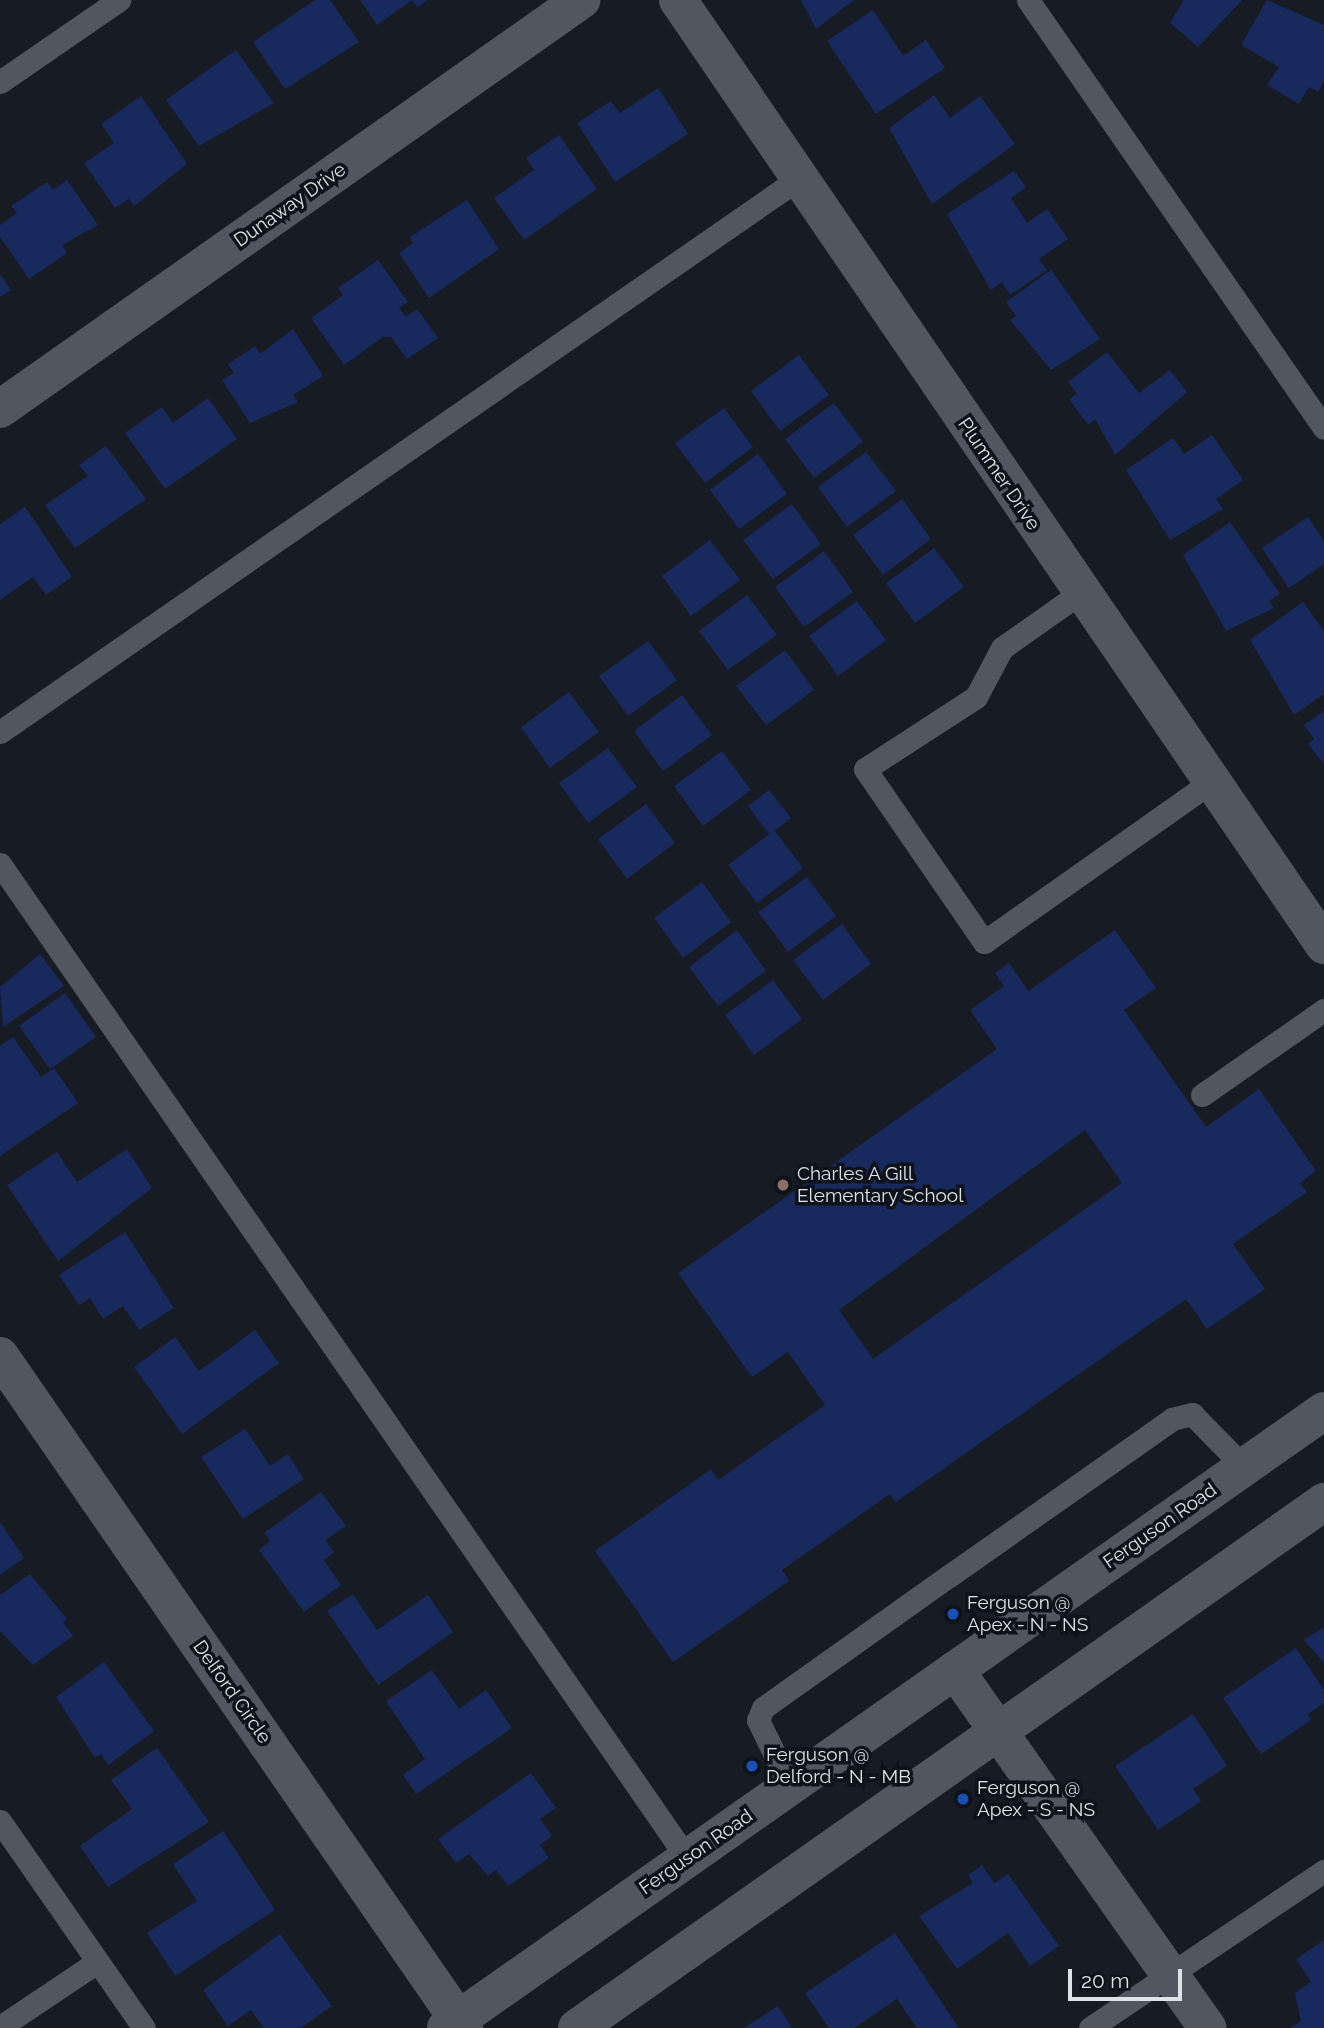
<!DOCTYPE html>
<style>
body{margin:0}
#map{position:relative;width:1324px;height:2028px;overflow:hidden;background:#171b23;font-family:Raleway,sans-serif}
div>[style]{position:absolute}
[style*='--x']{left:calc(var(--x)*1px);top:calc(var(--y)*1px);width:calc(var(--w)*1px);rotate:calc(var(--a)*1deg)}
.building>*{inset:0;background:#182a5d}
.service>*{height:23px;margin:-11.5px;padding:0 11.5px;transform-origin:11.5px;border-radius:11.5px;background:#525660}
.minor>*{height:38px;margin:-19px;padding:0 19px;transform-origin:19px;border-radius:19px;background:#525660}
.secondary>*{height:38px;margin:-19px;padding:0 19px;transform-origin:19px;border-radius:19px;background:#525660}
.dots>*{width:19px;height:19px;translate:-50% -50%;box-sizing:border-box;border:4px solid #0e121a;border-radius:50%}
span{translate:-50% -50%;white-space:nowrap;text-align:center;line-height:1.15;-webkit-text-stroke:7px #0e121a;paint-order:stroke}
.street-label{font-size:19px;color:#dfe2e8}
.poi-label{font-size:19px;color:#dfe2e8}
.left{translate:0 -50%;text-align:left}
.scale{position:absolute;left:1068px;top:1969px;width:114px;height:32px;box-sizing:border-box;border:4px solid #dfe2e8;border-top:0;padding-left:9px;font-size:21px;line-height:24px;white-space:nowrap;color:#dfe2e8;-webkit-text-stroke:5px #0e121a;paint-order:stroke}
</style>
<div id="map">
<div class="building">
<i style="clip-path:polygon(315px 0,330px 0,359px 42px,285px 89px,253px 42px)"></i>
<i style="clip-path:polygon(360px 0,428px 0,417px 7px,412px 0,377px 25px)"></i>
<i style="clip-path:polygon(801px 0,854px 0,816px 29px)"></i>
<i style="clip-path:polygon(1184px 0,1242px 0,1198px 47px,1170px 23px)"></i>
<i style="clip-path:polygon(1267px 0,1324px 25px,1324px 81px,1318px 92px,1309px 87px,1299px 104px,1267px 85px,1279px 67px,1241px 45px)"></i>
<i style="clip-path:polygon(873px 10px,903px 56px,926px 40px,945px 68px,876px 114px,827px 41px)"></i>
<i style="clip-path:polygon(236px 50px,274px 103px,199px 146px,166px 100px)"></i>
<i style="clip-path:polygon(658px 88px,688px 134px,615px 182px,577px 123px,611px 101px,620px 113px)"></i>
<i style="clip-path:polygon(934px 95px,950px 118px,980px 96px,1015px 144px,932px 204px,889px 128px)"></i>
<i style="clip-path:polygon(141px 96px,187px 164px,134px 206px,129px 199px,115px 208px,84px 163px,114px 143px,101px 124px)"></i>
<i style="clip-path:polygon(559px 135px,597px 189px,524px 240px,494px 198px,534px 170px,526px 158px)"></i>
<i style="clip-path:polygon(1014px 171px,1026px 187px,1011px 198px,1027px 223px,1047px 209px,1068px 239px,1039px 259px,1047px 270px,1010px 295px,1002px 282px,991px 290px,947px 214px)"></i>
<i style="clip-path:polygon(67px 180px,98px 225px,62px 245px,67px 253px,29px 279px,0 237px,0 225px,17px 213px,11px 206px,47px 182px,53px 190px)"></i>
<i style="clip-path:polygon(467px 200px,499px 249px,429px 298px,399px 253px,413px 243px,410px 237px)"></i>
<i style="clip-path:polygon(378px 260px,408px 302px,399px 308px,406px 317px,417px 309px,438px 338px,407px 359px,391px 337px,383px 337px,344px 365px,311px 318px,343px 295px,338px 288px)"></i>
<i style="clip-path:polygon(1051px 270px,1100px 339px,1051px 370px,1010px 320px,1016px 316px,1006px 302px)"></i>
<i style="clip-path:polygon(0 274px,11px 290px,0 297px)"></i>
<i style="clip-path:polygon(293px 329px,323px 376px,293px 395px,298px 402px,250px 423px,222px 380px,234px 373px,228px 364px,255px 346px,260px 354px)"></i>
<i style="clip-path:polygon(1107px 352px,1139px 393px,1170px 370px,1187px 392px,1115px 455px,1095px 419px,1088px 425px,1069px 399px,1077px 394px,1068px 382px)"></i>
<i style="clip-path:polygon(799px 355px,829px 395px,780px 431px,751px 391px)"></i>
<i style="clip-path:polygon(208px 398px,237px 439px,165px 489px,125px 433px,162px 407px,173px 423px)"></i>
<i style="clip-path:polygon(834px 403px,863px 442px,814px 478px,785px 439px)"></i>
<i style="clip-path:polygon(724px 408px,753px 447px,705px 483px,675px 443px)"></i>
<i style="clip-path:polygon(1212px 435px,1243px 480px,1216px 499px,1223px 509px,1170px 540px,1126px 470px,1173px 438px,1184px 454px)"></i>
<i style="clip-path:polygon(106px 446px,146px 499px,75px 548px,45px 505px,88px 476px,79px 465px)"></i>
<i style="clip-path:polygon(866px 452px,896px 491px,847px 527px,818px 487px)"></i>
<i style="clip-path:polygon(758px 454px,787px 494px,739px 529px,710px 490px)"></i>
<i style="clip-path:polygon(902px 499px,931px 539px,883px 575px,853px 535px)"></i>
<i style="clip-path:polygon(792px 504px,821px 544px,773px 579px,743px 540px)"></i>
<i style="clip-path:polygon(25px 507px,72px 577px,46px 595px,33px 577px,0 600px,0 524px)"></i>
<i style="clip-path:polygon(1308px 517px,1324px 541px,1324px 564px,1289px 588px,1262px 548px)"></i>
<i style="clip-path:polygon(1230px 522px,1280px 594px,1269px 601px,1274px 608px,1226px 631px,1183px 555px)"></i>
<i style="clip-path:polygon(710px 540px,740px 580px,691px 616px,662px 576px)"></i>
<i style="clip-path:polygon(934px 548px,964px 587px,915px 623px,886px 583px)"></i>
<i style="clip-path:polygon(824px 551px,853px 592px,804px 627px,775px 587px)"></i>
<i style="clip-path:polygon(747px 595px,777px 635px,728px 670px,699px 631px)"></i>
<i style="clip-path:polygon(857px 601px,886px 640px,838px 676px,809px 636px)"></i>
<i style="clip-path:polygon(1303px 602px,1324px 631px,1324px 694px,1294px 715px,1250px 640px)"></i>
<i style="clip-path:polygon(648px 641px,677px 680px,628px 716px,599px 676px)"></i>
<i style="clip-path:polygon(785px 650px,814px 690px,766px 725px,736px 686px)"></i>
<i style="clip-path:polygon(569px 692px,599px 732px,550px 768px,521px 727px)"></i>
<i style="clip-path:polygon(682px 695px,712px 735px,663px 771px,634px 731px)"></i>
<i style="clip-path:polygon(1324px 711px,1324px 764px,1308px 744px,1314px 739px,1304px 725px)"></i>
<i style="clip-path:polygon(608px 748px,637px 787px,588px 823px,559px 783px)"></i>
<i style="clip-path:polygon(722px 751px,751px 790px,703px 826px,674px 786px)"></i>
<i style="clip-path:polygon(769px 790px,791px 818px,775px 831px,803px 868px,757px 903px,728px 865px,769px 834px,748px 806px)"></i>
<i style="clip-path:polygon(646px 804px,675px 843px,627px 879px,598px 839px)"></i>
<i style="clip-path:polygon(807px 877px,836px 916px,788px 952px,758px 912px)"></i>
<i style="clip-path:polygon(702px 882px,731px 922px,683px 958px,654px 918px)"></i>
<i style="clip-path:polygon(842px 924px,871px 964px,823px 1000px,793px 960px)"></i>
<i style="clip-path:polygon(737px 930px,766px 971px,718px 1006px,689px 967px)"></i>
<i style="clip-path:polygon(evenodd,1115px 930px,1156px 988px,1124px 1010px,1206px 1127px,1259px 1089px,1316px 1171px,1300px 1183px,1307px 1192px,1233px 1244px,1265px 1289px,1207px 1329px,1186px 1299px,896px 1502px,890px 1494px,782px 1570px,789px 1581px,673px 1662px,595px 1551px,711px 1469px,718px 1480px,825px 1405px,788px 1352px,752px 1377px,678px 1273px,997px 1049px,970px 1010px,1004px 986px,995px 973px,1009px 963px,1028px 991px,1115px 930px,1085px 1130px,1122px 1183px,873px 1359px,839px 1310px,1085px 1130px)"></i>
<i style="clip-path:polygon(40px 954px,64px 986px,3px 1027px,0 987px)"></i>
<i style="clip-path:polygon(773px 980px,802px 1019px,754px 1055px,725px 1015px)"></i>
<i style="clip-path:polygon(65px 993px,96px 1037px,50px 1069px,19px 1026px)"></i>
<i style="clip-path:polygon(13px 1037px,41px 1077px,54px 1068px,78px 1103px,0 1156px,0 1046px)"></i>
<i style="clip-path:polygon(127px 1149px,152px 1188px,58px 1261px,7px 1185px,57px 1152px,77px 1182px)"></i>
<i style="clip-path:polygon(125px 1232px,174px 1308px,139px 1330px,123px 1306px,103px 1319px,90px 1298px,79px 1305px,59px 1275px)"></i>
<i style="clip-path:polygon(255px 1330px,279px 1363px,182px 1434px,134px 1367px,175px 1337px,199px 1371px)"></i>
<i style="clip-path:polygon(245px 1429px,270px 1466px,288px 1454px,304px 1479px,243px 1519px,201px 1457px)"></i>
<i style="clip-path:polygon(321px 1492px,346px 1526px,325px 1540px,334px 1552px,324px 1560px,341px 1585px,304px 1612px,259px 1550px,270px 1541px,264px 1533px)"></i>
<i style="clip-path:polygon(0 1522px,24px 1558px,0 1575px)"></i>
<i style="clip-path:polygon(30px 1574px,67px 1619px,63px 1622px,73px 1636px,33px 1665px,0 1631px,0 1595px)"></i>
<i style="clip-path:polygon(353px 1594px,377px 1630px,428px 1595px,453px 1632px,378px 1685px,327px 1611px)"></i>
<i style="clip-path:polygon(1324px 1627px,1324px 1663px,1304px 1640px)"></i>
<i style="clip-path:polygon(1296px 1648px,1324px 1690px,1324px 1703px,1308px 1714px,1311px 1720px,1261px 1754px,1223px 1698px)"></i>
<i style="clip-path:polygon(104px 1662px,154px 1731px,108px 1765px,101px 1754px,95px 1758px,56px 1697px)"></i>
<i style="clip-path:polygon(432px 1670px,459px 1709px,486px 1690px,512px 1728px,416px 1794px,403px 1775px,425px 1759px,386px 1701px)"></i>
<i style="clip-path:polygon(1193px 1714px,1227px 1766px,1193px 1789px,1201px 1801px,1158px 1830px,1115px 1766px)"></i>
<i style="clip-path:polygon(157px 1748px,209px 1822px,108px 1887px,80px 1846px,132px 1809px,111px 1780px)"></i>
<i style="clip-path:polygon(531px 1773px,556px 1808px,540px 1819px,552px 1836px,540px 1845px,549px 1858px,508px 1886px,496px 1870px,488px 1876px,469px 1854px,456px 1863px,438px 1839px)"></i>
<i style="clip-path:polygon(223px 1831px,275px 1910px,175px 1976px,147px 1933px,197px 1901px,173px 1864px)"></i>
<i style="clip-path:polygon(982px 1865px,994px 1883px,1008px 1874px,1059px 1946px,1030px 1966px,1008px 1933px,957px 1969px,919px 1916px,973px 1883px,968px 1875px)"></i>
<i style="clip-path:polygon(895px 1933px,959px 2028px,917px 2028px,897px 1999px,854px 2028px,829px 2028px,805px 1993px)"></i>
<i style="clip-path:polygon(280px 1934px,332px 2006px,301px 2028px,264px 2028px,251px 2010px,228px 2026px,203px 1990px)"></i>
<i style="clip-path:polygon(1324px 1940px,1324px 2028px,1290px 2028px,1301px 2021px,1295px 1993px,1311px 1982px,1296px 1959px)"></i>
<i style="clip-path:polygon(778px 2006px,792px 2028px,744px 2028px)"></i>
</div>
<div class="service">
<i style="--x:1028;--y:0;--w:520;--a:55.33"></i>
<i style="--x:0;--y:82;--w:145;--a:-34.6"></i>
<i style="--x:1080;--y:593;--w:95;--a:144.8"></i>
<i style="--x:1002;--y:648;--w:55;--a:118"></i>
<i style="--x:976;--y:697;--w:132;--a:147"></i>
<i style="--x:865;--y:769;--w:210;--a:55.5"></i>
<i style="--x:984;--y:942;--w:278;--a:-35.2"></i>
<i style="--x:0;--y:732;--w:971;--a:-34.72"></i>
<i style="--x:0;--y:864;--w:1208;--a:55.35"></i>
<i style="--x:1202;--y:1095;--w:149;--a:-34.9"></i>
<i style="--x:790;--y:1786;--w:73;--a:-115.9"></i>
<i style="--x:758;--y:1720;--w:13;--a:-67"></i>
<i style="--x:763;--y:1708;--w:228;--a:-35.4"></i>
<i style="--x:949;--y:1576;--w:273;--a:-35.1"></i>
<i style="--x:1172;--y:1419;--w:21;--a:-14"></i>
<i style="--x:1192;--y:1414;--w:74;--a:45.5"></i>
<i style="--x:0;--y:1821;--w:252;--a:55.2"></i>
<i style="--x:0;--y:2027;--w:117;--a:-33.8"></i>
<i style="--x:1090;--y:2028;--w:282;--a:-33.9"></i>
</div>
<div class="minor">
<i style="--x:678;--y:0;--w:1145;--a:55.64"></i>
<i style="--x:0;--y:409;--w:711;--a:-35.14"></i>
<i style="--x:0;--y:1356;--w:817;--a:55.38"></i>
<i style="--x:955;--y:1670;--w:438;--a:54.8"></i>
</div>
<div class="secondary">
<i style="--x:446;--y:2028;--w:1073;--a:-35.1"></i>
<i style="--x:577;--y:2028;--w:914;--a:-35.15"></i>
</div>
<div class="dots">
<i style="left:783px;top:1185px;background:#8d6e63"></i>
<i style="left:953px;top:1614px;background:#1a4fb4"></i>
<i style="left:752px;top:1766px;background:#1a4fb4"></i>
<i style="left:963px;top:1799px;background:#1a4fb4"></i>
</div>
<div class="street-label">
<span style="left:290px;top:205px;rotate:-35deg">Dunaway Drive</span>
<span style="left:999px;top:474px;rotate:56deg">Plummer Drive</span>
<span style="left:1160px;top:1526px;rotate:-35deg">Ferguson Road</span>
<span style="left:232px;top:1692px;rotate:55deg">Delford Circle</span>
<span style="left:696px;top:1852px;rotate:-35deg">Ferguson Road</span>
</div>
<div class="poi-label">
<span class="left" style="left:797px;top:1185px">Charles A Gill<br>Elementary School</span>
<span class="left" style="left:967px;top:1614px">Ferguson @<br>Apex - N - NS</span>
<span class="left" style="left:766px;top:1766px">Ferguson @<br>Delford - N - MB</span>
<span class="left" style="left:977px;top:1799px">Ferguson @<br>Apex - S - NS</span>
</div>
<div class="scale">20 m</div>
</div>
